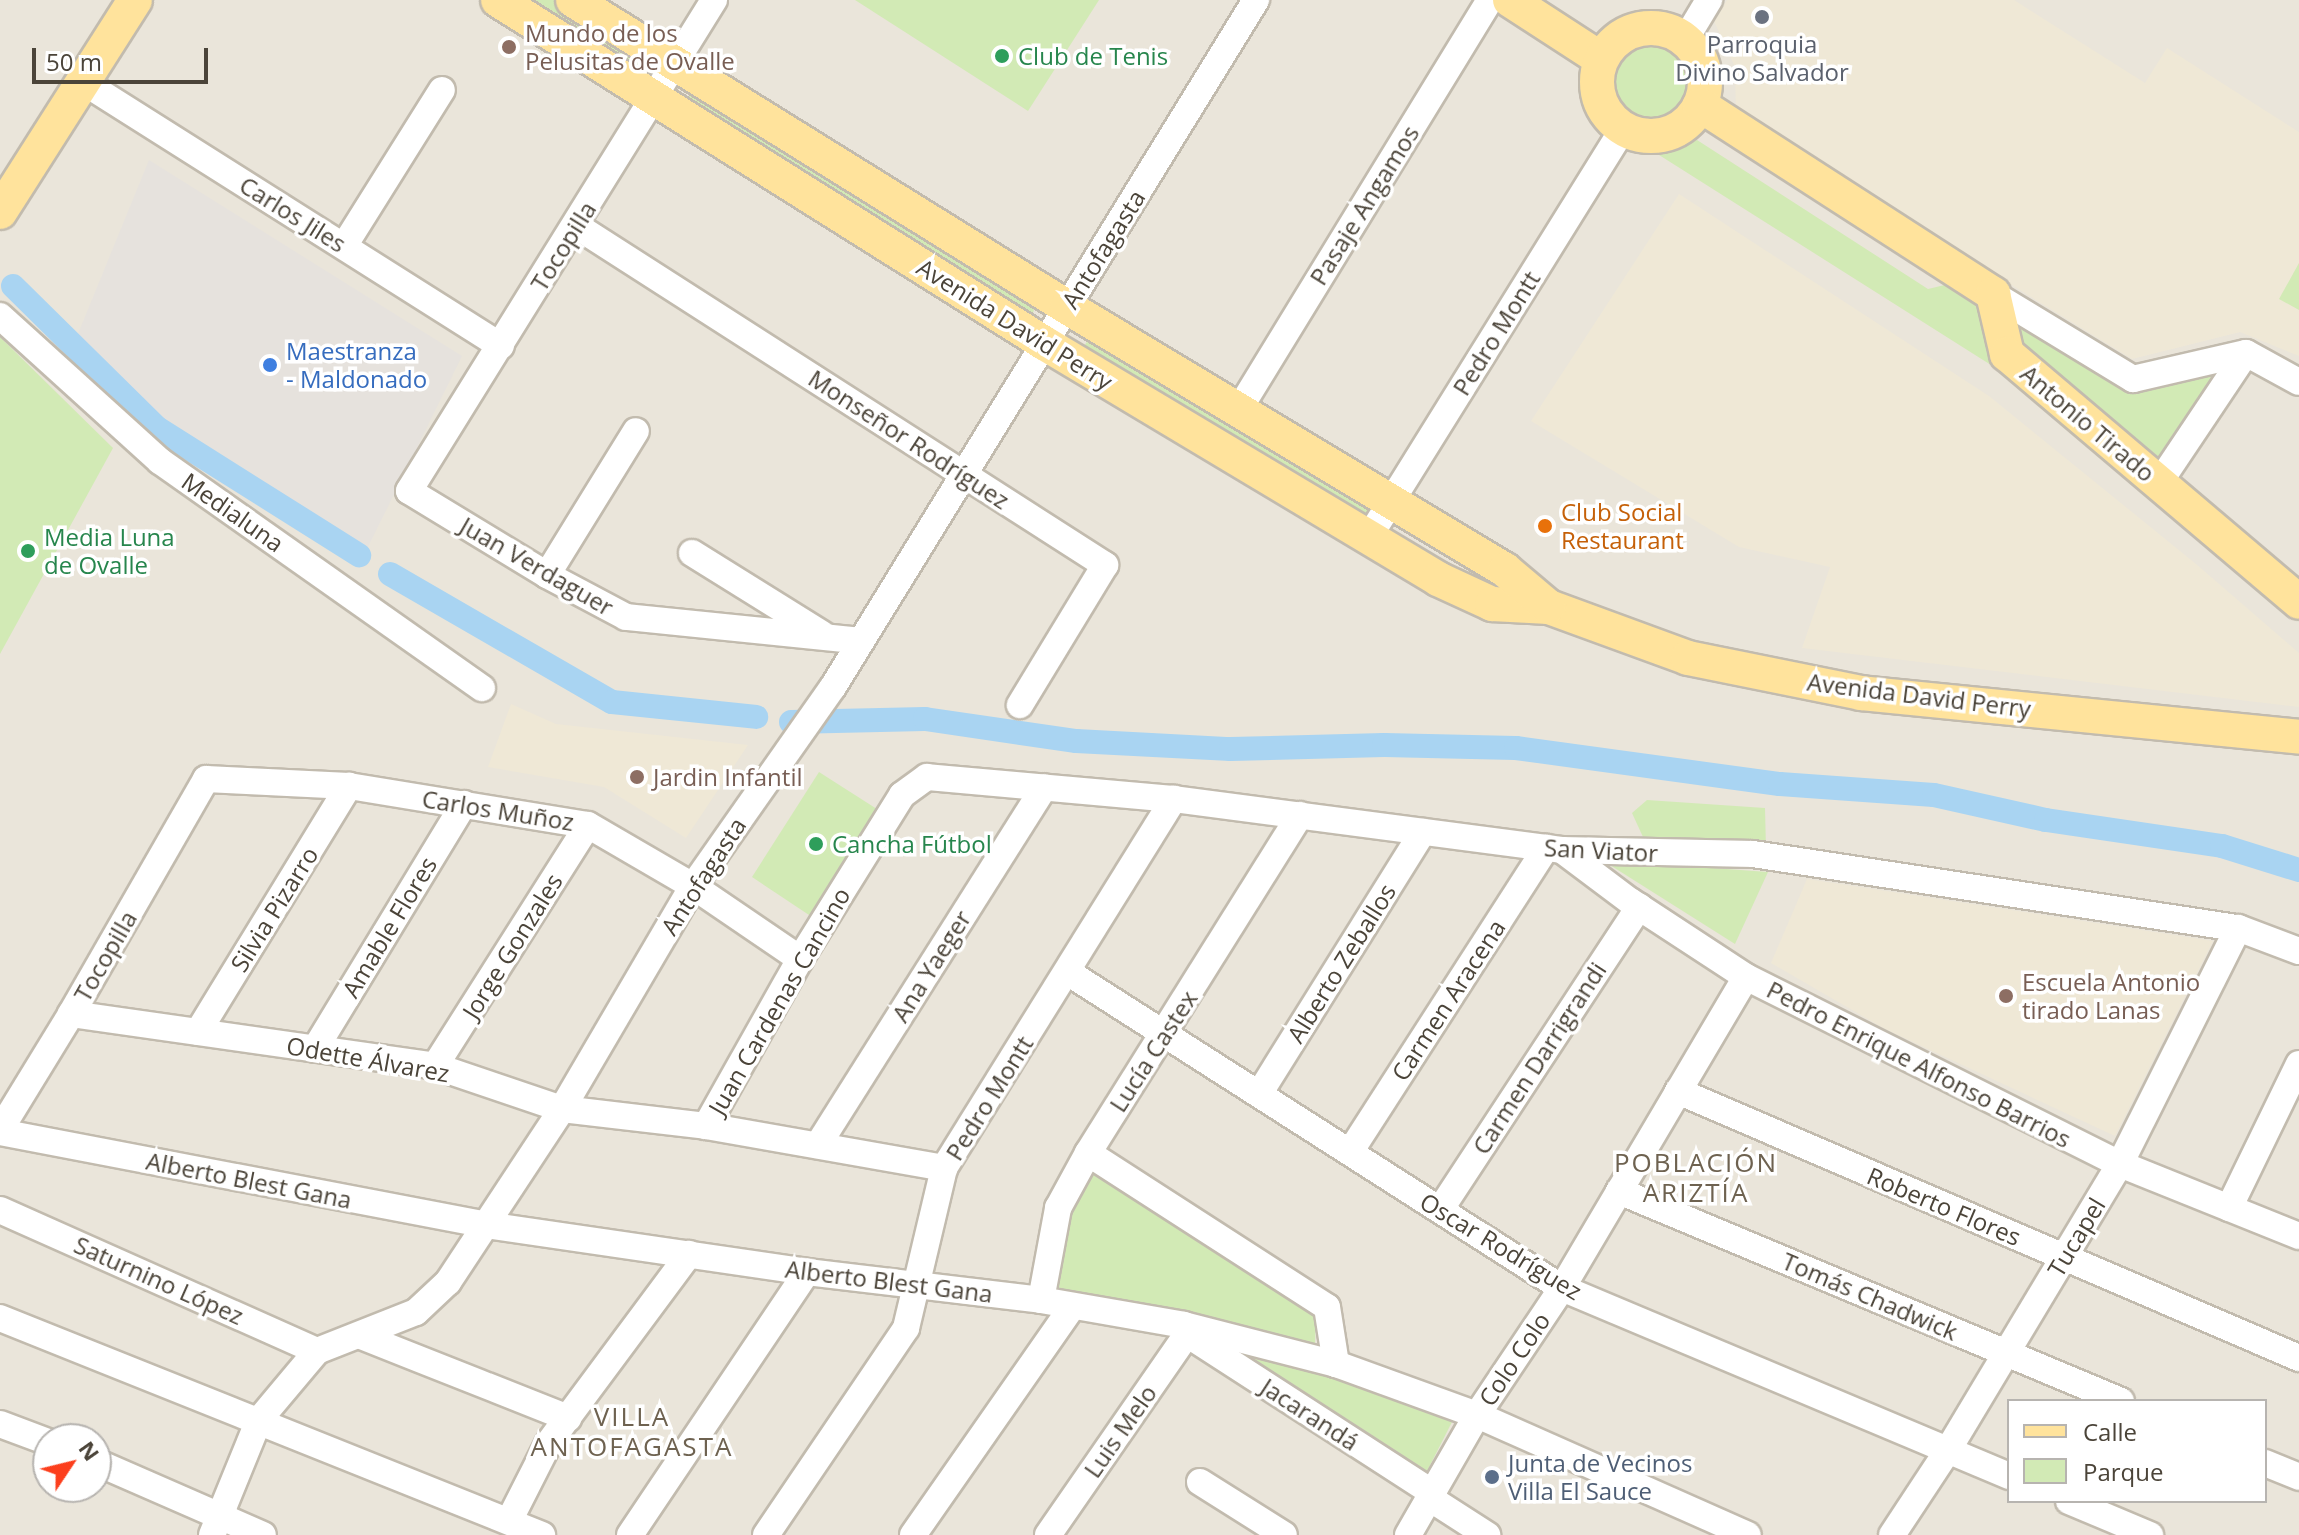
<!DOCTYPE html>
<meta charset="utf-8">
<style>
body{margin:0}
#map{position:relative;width:2299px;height:1535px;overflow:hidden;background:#f6f3ec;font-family:"Open Sans",sans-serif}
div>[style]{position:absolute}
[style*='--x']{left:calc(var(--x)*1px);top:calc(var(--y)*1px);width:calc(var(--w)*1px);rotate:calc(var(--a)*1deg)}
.residential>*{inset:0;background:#eae5da}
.industrial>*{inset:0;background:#e6e2dd}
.education>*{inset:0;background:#efe8d6}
.green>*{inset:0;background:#d2eab5}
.round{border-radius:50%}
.canal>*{height:24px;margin:-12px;padding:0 12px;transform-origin:12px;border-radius:12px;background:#a9d4f2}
.roads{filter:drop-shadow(2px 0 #c2bbae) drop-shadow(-2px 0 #c2bbae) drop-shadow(0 2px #c2bbae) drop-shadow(0 -2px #c2bbae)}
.minor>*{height:26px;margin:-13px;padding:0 13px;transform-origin:13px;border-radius:13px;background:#fff}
.major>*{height:34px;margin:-17px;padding:0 17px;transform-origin:17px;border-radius:17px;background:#ffe39c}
.major>.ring{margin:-17px;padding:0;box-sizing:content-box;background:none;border:34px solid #ffe39c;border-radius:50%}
.dots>*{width:22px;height:22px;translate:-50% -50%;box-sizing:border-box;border:4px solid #fff;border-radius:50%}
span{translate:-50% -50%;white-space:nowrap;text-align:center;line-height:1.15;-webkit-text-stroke:7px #fff;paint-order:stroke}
.education-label{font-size:24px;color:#785e54}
.left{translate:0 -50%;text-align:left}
.worship-label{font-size:24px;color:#5b616d}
.leisure-label{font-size:24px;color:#27864d}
.street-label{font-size:24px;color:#4b4439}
.shop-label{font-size:24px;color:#366cbe}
.food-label{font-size:24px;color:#c56008}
.service-label{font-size:24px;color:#4e5e75}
.neighbourhood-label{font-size:26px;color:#6e6250;letter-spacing:2px}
.legend{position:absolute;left:2007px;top:1399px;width:260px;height:104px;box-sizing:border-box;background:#fff;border:2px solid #b7b4b0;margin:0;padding:10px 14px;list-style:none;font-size:24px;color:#4b4439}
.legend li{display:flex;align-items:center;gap:16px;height:40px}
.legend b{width:40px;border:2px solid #b7b4b0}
.north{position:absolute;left:32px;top:1423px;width:80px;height:80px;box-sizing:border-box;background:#fff;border:2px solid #b7b4b0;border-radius:50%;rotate:55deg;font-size:22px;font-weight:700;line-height:32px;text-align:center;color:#4b4439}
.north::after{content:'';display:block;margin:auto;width:28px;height:36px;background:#fc3f1d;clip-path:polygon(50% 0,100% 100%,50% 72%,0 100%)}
.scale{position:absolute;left:32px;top:48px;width:176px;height:36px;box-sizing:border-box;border:4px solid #4b4439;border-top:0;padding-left:10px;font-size:24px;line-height:28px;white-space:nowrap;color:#4b4439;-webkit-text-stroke:6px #fff;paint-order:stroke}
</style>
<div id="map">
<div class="residential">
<i style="clip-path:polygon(evenodd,0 0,2299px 0,2299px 1535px,0 1535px,0 0,2009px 1401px,2265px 1401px,2265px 1501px,2009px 1501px,2009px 1401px,0 0,48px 1439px,96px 1439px,96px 1487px,48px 1487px,48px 1439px)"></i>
</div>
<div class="industrial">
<i style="clip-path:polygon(149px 160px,462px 356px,368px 547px,154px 415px,73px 346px)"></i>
</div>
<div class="education">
<i style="clip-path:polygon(1727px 0,2014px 0,2145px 83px,2167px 48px,2299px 132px,2299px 356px,2240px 332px,2132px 359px,1736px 116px,1735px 67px,1714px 21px)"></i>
<i style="clip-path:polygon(1679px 194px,1989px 396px,2196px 564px,2299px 653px,2299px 707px,1802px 648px,1830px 567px,1739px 547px,1531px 421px)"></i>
<i style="clip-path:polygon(511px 704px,556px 724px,748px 745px,686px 838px,604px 787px,488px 767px)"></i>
<i style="clip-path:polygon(1807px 879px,1991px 907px,2213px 941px,2115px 1136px,1885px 1029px,1771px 963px)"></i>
</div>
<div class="green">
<i style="clip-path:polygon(518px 0,555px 0,644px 57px,648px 67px,643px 74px)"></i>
<i style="clip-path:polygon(855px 0,1099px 0,1028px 111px)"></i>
<i class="round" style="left:1610px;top:41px;width:82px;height:82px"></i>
<i style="clip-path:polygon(690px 88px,1035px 306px,1033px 313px,1027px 318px,688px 105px)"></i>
<i style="clip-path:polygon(1697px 140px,1928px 289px,1953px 283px,1982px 305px,2002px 372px,1648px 148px,1680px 148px)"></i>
<i style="clip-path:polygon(2299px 263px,2299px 310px,2279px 299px)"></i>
<i style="clip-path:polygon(2008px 312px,2131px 387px,2229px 365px,2163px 460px,2019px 354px)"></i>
<i style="clip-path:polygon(1091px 336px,1370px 508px,1370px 516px,1366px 521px,1082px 349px)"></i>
<i style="clip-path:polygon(0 337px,113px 448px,0 654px)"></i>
<i style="clip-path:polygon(819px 772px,880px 811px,812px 917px,752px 877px)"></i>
<i style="clip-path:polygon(1647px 800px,1765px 808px,1766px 849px,1643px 837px,1632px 813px)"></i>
<i style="clip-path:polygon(1602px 860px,1768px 872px,1735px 944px)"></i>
<i style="clip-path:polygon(1091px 1171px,1316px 1313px,1315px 1345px,1057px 1288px,1067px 1216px)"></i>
<i style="clip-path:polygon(1226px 1347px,1342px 1379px,1452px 1422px,1423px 1479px)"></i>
</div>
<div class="canal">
<i style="--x:13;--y:286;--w:202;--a:44.6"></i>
<i style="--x:157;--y:428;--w:239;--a:32.2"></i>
<i style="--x:390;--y:574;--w:256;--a:30"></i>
<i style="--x:612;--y:702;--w:145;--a:5.9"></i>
<i style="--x:791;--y:722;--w:134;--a:-1.3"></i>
<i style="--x:925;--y:719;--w:153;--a:8.3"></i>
<i style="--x:1076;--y:741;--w:155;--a:3"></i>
<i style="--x:1231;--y:749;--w:153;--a:-1.5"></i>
<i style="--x:1384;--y:745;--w:132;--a:1.3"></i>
<i style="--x:1516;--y:748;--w:266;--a:7.8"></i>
<i style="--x:1780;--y:784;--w:154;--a:4.1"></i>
<i style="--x:1934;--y:795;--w:115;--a:12.6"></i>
<i style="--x:2046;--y:820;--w:178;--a:8.4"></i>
<i style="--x:2222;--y:846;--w:81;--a:17.3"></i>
</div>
<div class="roads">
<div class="minor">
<i style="--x:714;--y:0;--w:578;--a:121.85"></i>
<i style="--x:409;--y:491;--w:162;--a:31.3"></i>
<i style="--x:547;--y:575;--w:89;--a:28"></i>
<i style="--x:626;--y:617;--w:236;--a:5.8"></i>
<i style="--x:1685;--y:40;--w:47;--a:-59"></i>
<i style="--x:85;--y:83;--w:492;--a:32.3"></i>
<i style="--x:575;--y:225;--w:630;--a:32.68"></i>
<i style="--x:1105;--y:565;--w:164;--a:121.3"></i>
<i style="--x:344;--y:246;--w:184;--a:-57.9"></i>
<i style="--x:1993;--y:294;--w:164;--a:31.3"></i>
<i style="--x:2133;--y:379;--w:116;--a:-13"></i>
<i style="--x:2246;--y:353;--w:60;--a:28.7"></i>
<i style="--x:0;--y:316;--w:216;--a:42.2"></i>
<i style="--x:160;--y:461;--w:394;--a:35.2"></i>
<i style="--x:1238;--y:411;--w:482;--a:-58.5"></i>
<i style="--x:2159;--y:483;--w:156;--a:-56.2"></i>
<i style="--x:1369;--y:537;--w:481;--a:-58.1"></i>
<i style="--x:692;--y:553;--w:153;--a:31.9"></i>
<i style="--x:547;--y:575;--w:169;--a:-58.3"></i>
<i style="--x:1562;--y:850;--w:85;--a:36.9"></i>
<i style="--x:1630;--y:901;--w:139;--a:33.2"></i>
<i style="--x:1746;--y:977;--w:418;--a:26.6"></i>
<i style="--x:2120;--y:1164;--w:193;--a:21.9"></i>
<i style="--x:1069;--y:973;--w:585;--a:32.58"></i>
<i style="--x:1562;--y:1288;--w:485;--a:22.8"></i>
<i style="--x:71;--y:1014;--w:368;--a:8.1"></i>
<i style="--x:435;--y:1066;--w:134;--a:18.7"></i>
<i style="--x:562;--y:1109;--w:145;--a:6.7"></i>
<i style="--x:706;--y:1126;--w:242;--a:10"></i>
<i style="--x:198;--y:1032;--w:289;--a:-58.5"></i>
<i style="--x:315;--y:1049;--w:287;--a:-58.7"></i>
<i style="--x:435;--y:1066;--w:285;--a:-57.6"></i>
<i style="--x:1678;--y:1091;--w:676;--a:23.27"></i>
<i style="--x:1259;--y:1094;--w:309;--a:-58"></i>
<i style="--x:706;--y:1126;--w:192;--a:-60.6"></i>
<i style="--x:800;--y:959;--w:193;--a:-58.1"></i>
<i style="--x:902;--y:795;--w:31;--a:-36"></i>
<i style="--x:927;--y:777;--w:248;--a:5.1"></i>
<i style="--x:1174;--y:799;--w:391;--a:7.5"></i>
<i style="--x:1562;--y:850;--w:191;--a:1.2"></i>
<i style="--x:1753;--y:854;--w:491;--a:8.7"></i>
<i style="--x:2238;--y:928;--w:65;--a:20.7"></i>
<i style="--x:0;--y:1130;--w:136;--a:-58.5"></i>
<i style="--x:71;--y:1014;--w:271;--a:-60.1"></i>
<i style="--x:206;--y:779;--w:143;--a:2.8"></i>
<i style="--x:349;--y:786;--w:242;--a:9.3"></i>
<i style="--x:588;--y:825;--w:121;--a:30.2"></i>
<i style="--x:693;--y:886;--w:130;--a:34.3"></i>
<i style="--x:0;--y:1132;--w:495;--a:10.8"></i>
<i style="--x:486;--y:1225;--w:324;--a:8.3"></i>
<i style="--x:807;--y:1272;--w:236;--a:6.8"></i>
<i style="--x:1041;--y:1300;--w:145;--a:9.9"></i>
<i style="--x:1184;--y:1325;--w:157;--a:14.4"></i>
<i style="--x:1336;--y:1364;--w:150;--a:19.9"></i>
<i style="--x:1477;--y:1415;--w:296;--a:23.9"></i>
<i style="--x:818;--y:1145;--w:423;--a:-57.7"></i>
<i style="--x:1350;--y:1152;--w:362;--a:-57.2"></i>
<i style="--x:1088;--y:1153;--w:284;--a:32.8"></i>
<i style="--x:1327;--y:1307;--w:58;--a:81"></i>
<i style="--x:1619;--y:1191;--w:544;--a:22.7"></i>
<i style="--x:2229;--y:1208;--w:160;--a:-64.1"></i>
<i style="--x:0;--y:1210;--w:347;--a:24"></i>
<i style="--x:1440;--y:1210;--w:363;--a:-56.7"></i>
<i style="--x:1041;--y:1300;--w:94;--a:-79.5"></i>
<i style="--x:1058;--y:1208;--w:63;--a:-61.4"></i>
<i style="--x:1088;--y:1153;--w:399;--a:-57.9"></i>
<i style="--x:0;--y:1318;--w:584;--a:21.82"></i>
<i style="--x:1187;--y:1334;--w:294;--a:32.9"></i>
<i style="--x:361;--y:1336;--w:223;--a:21.6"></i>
<i style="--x:0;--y:1424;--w:51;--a:20.6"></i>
<i style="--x:96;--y:1462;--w:182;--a:23.6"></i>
<i style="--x:2265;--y:1463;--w:37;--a:22"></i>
<i style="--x:1200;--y:1482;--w:99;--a:32.2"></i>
<i style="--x:1431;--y:1499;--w:67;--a:32.7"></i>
<i style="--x:2069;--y:1501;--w:88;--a:22.8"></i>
<i style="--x:509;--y:1521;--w:86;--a:-63.1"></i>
<i style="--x:548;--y:1444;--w:237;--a:-53.4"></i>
<i style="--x:212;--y:1535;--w:124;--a:-67.8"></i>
<i style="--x:259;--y:1420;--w:90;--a:-50"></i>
<i style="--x:317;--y:1351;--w:106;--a:-21.5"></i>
<i style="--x:416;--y:1312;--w:44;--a:-43.2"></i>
<i style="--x:448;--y:1282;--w:207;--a:-56.6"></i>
<i style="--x:562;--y:1109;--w:259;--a:-59.6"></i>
<i style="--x:693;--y:886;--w:243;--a:-54.9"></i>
<i style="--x:833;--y:687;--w:807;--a:-58.38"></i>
<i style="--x:630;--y:1535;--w:317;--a:-56.1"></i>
<i style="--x:766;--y:1535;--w:250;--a:-55.9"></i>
<i style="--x:906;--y:1328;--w:164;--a:-76.6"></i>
<i style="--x:944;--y:1168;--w:435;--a:-58.1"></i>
<i style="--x:913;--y:1535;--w:279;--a:-55.1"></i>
<i style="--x:1048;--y:1535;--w:244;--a:-55.3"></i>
<i style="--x:1187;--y:1334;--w:9;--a:-108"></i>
<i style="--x:1408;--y:1535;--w:138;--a:-60.1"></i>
<i style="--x:1477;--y:1415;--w:153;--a:-56.2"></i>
<i style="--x:1562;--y:1288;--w:361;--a:-59.4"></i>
<i style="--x:1892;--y:1535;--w:102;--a:-56.6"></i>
<i style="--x:1948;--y:1450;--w:334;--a:-59"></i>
<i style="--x:2120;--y:1164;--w:264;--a:-63.4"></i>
</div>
<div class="major">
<i style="--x:498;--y:0;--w:645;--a:32.14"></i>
<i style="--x:1044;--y:343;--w:459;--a:30.9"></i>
<i style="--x:1438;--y:579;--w:60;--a:24.8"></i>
<i style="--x:1492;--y:604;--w:57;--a:3"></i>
<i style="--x:1549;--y:607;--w:148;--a:20.1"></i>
<i style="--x:1688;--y:658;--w:177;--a:11.4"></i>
<i style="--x:1861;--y:693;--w:440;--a:5.7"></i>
<i style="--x:573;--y:0;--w:582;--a:31.86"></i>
<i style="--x:1067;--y:307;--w:511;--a:30.98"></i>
<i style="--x:1505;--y:570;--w:57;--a:40.1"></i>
<i style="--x:1510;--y:0;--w:108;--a:33"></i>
<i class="ring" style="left:1597px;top:28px;width:74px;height:74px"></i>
<i style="--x:1700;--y:105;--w:349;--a:32.8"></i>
<i style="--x:1993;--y:294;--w:62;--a:76.9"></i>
<i style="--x:2007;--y:354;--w:383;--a:40.3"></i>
<i style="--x:0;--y:212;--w:251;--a:-57.5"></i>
</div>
</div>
<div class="dots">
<i style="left:1762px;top:17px;background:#6b7280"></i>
<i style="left:509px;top:47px;background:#8d6e63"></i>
<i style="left:1002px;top:56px;background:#2e9e5b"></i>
<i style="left:270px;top:365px;background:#3f7fe0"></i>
<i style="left:1545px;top:526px;background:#e8710a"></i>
<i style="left:28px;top:551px;background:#2e9e5b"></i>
<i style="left:637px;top:777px;background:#8d6e63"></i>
<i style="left:816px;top:844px;background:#2e9e5b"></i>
<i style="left:2006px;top:996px;background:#8d6e63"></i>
<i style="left:1492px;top:1477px;background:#5c6f8a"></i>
</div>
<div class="education-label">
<span class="left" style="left:525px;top:47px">Mundo de los<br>Pelusitas de Ovalle</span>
<span class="left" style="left:653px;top:777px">Jardin Infantil</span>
<span class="left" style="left:2022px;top:996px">Escuela Antonio<br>tirado Lanas</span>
</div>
<div class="worship-label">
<span style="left:1762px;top:58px">Parroquia<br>Divino Salvador</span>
</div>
<div class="leisure-label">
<span class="left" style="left:1018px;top:56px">Club de Tenis</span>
<span class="left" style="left:44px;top:551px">Media Luna<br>de Ovalle</span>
<span class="left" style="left:832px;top:844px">Cancha Fútbol</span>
</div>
<div class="street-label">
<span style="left:1364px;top:205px;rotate:-58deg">Pasaje Angamos</span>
<span style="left:293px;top:214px;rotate:32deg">Carlos Jiles</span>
<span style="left:563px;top:246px;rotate:-58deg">Tocopilla</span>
<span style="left:1103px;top:249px;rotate:-58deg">Antofagasta</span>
<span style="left:1015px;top:324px;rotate:32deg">Avenida David Perry</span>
<span style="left:1496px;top:333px;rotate:-58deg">Pedro Montt</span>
<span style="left:2088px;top:423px;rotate:40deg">Antonio Tirado</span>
<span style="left:909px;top:439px;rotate:33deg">Monseñor Rodríguez</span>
<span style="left:233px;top:512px;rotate:35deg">Medialuna</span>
<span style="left:537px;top:566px;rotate:30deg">Juan Verdaguer</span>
<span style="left:1919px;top:695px;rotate:7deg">Avenida David Perry</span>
<span style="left:498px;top:810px;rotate:9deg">Carlos Muñoz</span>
<span style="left:1601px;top:850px;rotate:3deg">San Viator</span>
<span style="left:703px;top:876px;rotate:-57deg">Antofagasta</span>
<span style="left:274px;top:909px;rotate:-58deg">Silvia Pizarro</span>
<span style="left:389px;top:927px;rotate:-59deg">Amable Flores</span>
<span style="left:512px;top:946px;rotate:-58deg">Jorge Gonzales</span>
<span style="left:105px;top:956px;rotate:-60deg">Tocopilla</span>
<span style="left:1341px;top:963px;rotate:-58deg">Alberto Zeballos</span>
<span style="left:931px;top:966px;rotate:-58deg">Ana Yaeger</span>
<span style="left:1448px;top:1000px;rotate:-57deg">Carmen Aracena</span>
<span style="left:779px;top:1001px;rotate:-60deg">Juan Cardenas Cancino</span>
<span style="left:1153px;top:1051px;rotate:-57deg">Lucía Castex</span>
<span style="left:1539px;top:1058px;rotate:-57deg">Carmen Darrigrandi</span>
<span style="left:368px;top:1059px;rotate:10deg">Odette Álvarez</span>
<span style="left:1919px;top:1064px;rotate:27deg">Pedro Enrique Alfonso Barrios</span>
<span style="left:989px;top:1098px;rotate:-58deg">Pedro Montt</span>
<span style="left:249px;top:1180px;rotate:11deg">Alberto Blest Gana</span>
<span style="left:1944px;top:1206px;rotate:23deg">Roberto Flores</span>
<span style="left:2076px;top:1237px;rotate:-59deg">Tucapel</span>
<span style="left:1501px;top:1246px;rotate:31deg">Oscar Rodríguez</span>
<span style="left:159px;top:1280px;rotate:24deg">Saturnino López</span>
<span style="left:889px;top:1281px;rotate:7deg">Alberto Blest Gana</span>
<span style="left:1870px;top:1296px;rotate:23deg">Tomás Chadwick</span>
<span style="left:1514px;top:1359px;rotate:-56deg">Colo Colo</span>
<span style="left:1310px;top:1414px;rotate:33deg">Jacarandá</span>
<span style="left:1120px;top:1431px;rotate:-55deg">Luis Melo</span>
</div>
<div class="shop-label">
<span class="left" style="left:286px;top:365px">Maestranza<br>- Maldonado</span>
</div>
<div class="food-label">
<span class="left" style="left:1561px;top:526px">Club Social<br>Restaurant</span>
</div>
<div class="service-label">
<span class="left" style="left:1508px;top:1477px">Junta de Vecinos<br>Villa El Sauce</span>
</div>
<div class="neighbourhood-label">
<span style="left:1696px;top:1178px">POBLACIÓN<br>ARIZTÍA</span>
<span style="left:632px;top:1432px">VILLA<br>ANTOFAGASTA</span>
</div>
<ul class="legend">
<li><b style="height:10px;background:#ffe39c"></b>Calle</li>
<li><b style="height:22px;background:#d2eab5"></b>Parque</li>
</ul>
<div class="north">N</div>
<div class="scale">50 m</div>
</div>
